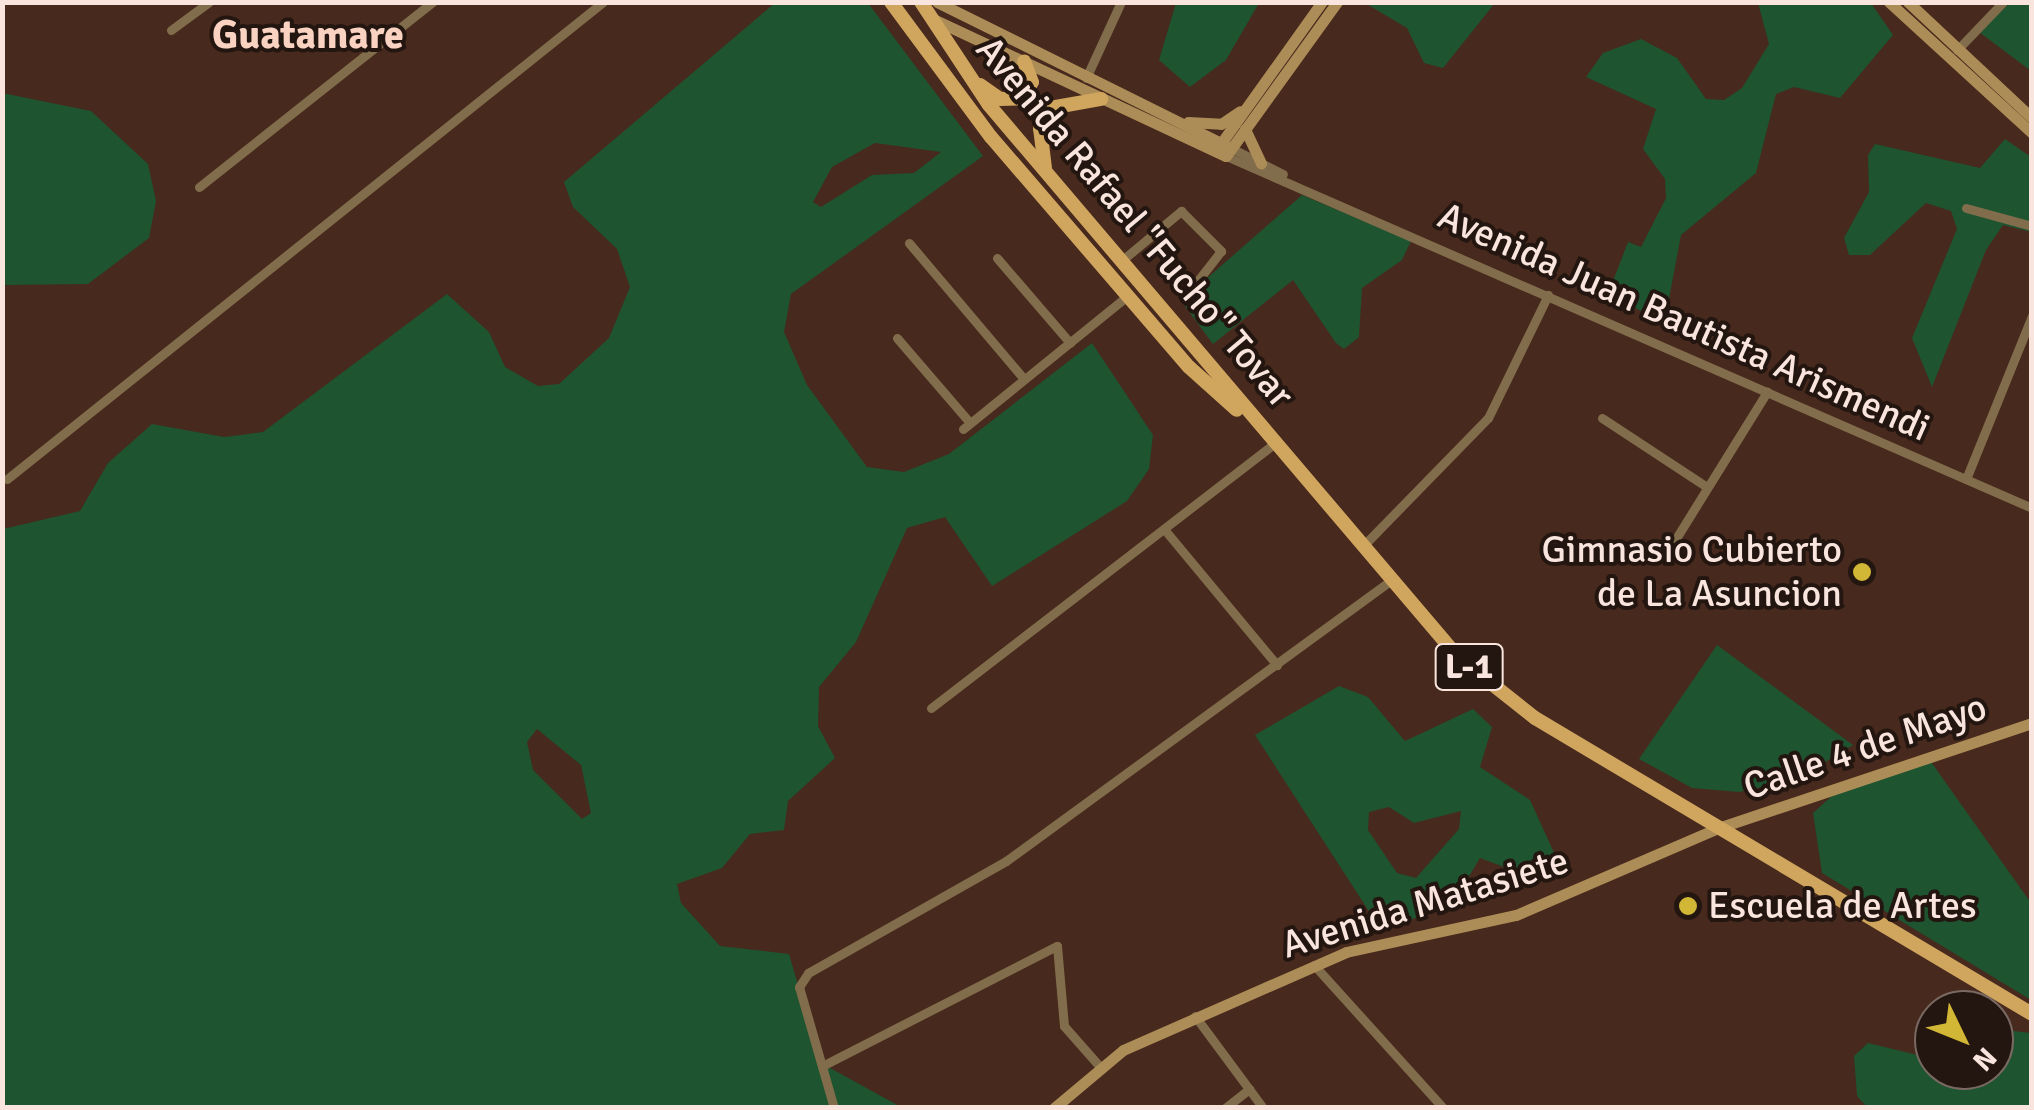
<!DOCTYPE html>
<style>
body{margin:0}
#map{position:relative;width:2034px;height:1110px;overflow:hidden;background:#47291d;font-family:Signika,sans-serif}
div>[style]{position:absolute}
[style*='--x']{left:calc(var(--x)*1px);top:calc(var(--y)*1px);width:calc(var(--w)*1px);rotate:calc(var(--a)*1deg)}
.green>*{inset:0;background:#1e542f}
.street>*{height:9px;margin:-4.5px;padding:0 4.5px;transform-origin:4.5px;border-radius:4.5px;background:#816d4b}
.secondary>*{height:11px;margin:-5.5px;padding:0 5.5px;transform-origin:5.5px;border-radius:5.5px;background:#ad8d57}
.primary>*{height:14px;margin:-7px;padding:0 7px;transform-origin:7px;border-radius:7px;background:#d0a65f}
.dots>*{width:28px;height:28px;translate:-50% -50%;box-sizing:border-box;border:5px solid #231610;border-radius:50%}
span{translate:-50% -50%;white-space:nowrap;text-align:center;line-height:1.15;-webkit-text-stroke:8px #231610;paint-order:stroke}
.shield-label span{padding:2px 8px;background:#231610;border:2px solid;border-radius:8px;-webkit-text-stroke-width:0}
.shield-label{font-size:35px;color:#f9e5dd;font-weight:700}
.street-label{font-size:38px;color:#f9e5dd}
.poi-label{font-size:38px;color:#f9e5dd}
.right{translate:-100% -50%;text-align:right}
.left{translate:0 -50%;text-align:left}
.neighbourhood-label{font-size:40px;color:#f9d2c2;font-weight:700}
.frame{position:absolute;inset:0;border:5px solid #f9e5dd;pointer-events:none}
.north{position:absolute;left:1914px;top:990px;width:100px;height:100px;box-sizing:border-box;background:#231610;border:2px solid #796962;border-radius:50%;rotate:133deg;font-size:28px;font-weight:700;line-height:40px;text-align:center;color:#f9e5dd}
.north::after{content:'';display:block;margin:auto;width:35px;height:45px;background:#d2b635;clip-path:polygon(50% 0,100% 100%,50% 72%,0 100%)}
</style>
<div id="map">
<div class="green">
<i style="clip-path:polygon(evenodd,775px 3px,868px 3px,983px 156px,791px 294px,784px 332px,807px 385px,867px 467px,904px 472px,949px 454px,1092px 343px,1153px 435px,1149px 469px,1127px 501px,992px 586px,945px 517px,907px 528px,856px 642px,819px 687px,818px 726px,835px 758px,788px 801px,784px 830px,750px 834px,722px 868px,677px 884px,681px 903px,720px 946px,789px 954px,821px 1063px,901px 1107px,3px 1107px,3px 529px,80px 511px,108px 463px,152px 424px,224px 437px,263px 432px,447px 294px,489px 332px,505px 367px,538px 386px,559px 384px,609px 338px,630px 287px,617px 249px,573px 207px,564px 182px,775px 3px,875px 143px,941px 152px,914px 173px,872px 175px,821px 207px,813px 202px,832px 167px,875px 143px,775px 3px,537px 729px,581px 765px,591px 813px,582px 819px,533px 770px,527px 742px,537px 729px)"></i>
<i style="clip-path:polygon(1176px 3px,1259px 3px,1226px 60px,1190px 87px,1159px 60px)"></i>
<i style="clip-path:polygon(1365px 3px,1364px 3px,1495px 3px,1443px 68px,1424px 63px,1407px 28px)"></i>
<i style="clip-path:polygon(1758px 3px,1871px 3px,1893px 35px,1840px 98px,1794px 87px,1776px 94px,1756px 173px,1681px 235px,1669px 299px,1643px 312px,1608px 294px,1628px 242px,1641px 247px,1666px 198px,1665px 179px,1643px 149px,1656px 109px,1586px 77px,1603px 53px,1641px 39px,1677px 58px,1706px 99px,1724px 100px,1742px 88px,1769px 44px)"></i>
<i style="clip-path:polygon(2010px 3px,2031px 3px,2031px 71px,1979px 32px)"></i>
<i style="clip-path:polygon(2px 93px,91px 111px,148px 164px,156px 201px,149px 238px,88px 284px,3px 285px)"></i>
<i style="clip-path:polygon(2005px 139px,2031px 157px,2031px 232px,2003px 225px,1986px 250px,1932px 387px,1912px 338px,1957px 229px,1951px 211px,1926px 203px,1870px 255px,1849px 255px,1844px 238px,1869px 192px,1868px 155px,1875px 144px,1980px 168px)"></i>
<i style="clip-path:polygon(1302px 195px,1411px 241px,1402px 260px,1362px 288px,1359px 337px,1344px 349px,1336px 343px,1293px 280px,1213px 344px,1181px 301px)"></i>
<i style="clip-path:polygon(1717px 645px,1853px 745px,1798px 779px,1739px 792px,1692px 788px,1639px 759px)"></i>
<i style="clip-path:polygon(evenodd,1339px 686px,1368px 697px,1405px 741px,1473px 709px,1492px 727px,1480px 767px,1530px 800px,1556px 857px,1552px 875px,1533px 878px,1480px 858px,1452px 905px,1381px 930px,1255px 735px,1339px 686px,1389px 807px,1414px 823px,1461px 811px,1459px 829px,1416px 878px,1397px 873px,1368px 830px,1369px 812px,1389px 807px)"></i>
<i style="clip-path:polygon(1929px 759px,2031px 903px,2031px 1000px,1822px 873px,1813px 813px,1835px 793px)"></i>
<i style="clip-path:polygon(2004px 1030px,2031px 1033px,2031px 1107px,1867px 1107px,1857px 1096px,1854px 1056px,1868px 1043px,1934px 1059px,1934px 1070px,1994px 1070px,1994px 1034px)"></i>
</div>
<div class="street">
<i style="--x:171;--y:30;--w:47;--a:-36.4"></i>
<i style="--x:1957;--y:50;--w:66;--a:-46.2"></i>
<i style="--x:1086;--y:78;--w:84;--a:-65.3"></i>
<i style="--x:1231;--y:148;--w:58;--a:26.6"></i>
<i style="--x:1226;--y:156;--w:880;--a:23.59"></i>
<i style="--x:199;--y:187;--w:298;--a:-38.4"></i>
<i style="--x:1966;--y:208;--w:68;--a:15.3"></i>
<i style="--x:909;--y:243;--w:178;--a:49.8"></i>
<i style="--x:997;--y:258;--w:112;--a:49.3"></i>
<i style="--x:1120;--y:262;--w:80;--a:-39.9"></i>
<i style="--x:1181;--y:211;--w:57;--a:45"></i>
<i style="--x:1221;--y:251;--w:41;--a:128"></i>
<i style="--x:897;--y:338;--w:112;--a:49.3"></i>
<i style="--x:1602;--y:418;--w:126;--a:33.3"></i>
<i style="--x:963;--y:429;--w:211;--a:-39"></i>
<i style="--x:7;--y:479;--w:763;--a:-38.67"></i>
<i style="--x:1966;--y:479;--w:176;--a:-68"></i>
<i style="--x:1164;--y:529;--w:177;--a:50.3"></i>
<i style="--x:1362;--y:547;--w:180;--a:-45.7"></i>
<i style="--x:1488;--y:418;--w:137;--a:-64"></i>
<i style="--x:1667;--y:553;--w:190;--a:-58.2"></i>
<i style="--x:931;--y:708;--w:434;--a:-37.6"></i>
<i style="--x:1314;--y:965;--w:193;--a:47.9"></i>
<i style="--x:1195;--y:1016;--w:114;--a:53.5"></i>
<i style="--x:822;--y:1066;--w:264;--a:-27.1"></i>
<i style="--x:1057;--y:946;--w:80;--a:85"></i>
<i style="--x:1064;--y:1026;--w:56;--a:48.6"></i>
<i style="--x:834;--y:1108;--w:126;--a:-106.1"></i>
<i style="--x:799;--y:987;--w:17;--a:-57"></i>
<i style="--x:808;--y:973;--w:227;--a:-29.5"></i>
<i style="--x:1006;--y:861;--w:473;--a:-36.1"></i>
<i style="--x:1225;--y:1108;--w:31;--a:-38"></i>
</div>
<div class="secondary">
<i style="--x:937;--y:2;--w:328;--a:26.4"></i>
<i style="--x:1889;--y:2;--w:194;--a:42.5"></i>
<i style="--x:1908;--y:2;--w:170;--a:43.1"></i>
<i style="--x:933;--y:19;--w:323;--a:25.1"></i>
<i style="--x:1226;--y:156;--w:190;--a:-54.2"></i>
<i style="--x:1188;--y:122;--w:33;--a:3"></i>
<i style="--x:1221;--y:124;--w:23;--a:-34"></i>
<i style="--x:1245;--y:129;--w:38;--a:65"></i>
<i style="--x:1217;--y:149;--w:181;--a:-54.5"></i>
<i style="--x:1054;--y:1108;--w:90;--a:-40"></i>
<i style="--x:1123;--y:1050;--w:244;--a:-23.7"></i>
<i style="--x:1346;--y:952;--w:174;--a:-12.3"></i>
<i style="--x:1516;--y:915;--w:220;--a:-23.3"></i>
<i style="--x:1718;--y:828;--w:331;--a:-18.5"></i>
</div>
<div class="primary">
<i style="--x:891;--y:2;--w:168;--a:53.5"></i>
<i style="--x:991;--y:137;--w:303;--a:49.3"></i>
<i style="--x:1189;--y:367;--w:64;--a:41.9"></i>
<i style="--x:921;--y:2;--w:123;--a:56.6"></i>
<i style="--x:989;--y:105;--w:724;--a:49.65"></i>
<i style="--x:1458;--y:657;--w:98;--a:38.4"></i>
<i style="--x:1535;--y:718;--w:578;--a:30.78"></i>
<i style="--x:980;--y:85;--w:24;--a:35"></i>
<i style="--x:1000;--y:99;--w:23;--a:-2"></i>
<i style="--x:1023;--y:98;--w:18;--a:-61"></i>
<i style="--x:1032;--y:82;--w:22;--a:-111"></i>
<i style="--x:1045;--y:168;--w:40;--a:-97.1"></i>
<i style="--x:1040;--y:128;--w:22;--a:-63"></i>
<i style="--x:1050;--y:108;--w:52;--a:-10"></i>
</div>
<div class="dots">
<i style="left:1862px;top:572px;background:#d2b635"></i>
<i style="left:1688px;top:906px;background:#d2b635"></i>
</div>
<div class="shield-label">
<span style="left:1469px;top:667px">L-1</span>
</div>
<div class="street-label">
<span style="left:1135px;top:222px;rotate:50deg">Avenida Rafael "Fucho" Tovar</span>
<span style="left:1684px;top:322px;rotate:24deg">Avenida Juan Bautista Arismendi</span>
<span style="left:1865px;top:747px;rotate:-19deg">Calle 4 de Mayo</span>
<span style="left:1425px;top:903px;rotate:-17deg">Avenida Matasiete</span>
</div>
<div class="poi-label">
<span class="right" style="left:1842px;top:572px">Gimnasio Cubierto<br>de La Asuncion</span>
<span class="left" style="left:1708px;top:906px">Escuela de Artes</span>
</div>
<div class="neighbourhood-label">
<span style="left:308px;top:35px">Guatamare</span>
</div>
<div class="frame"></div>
<div class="north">N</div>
</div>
